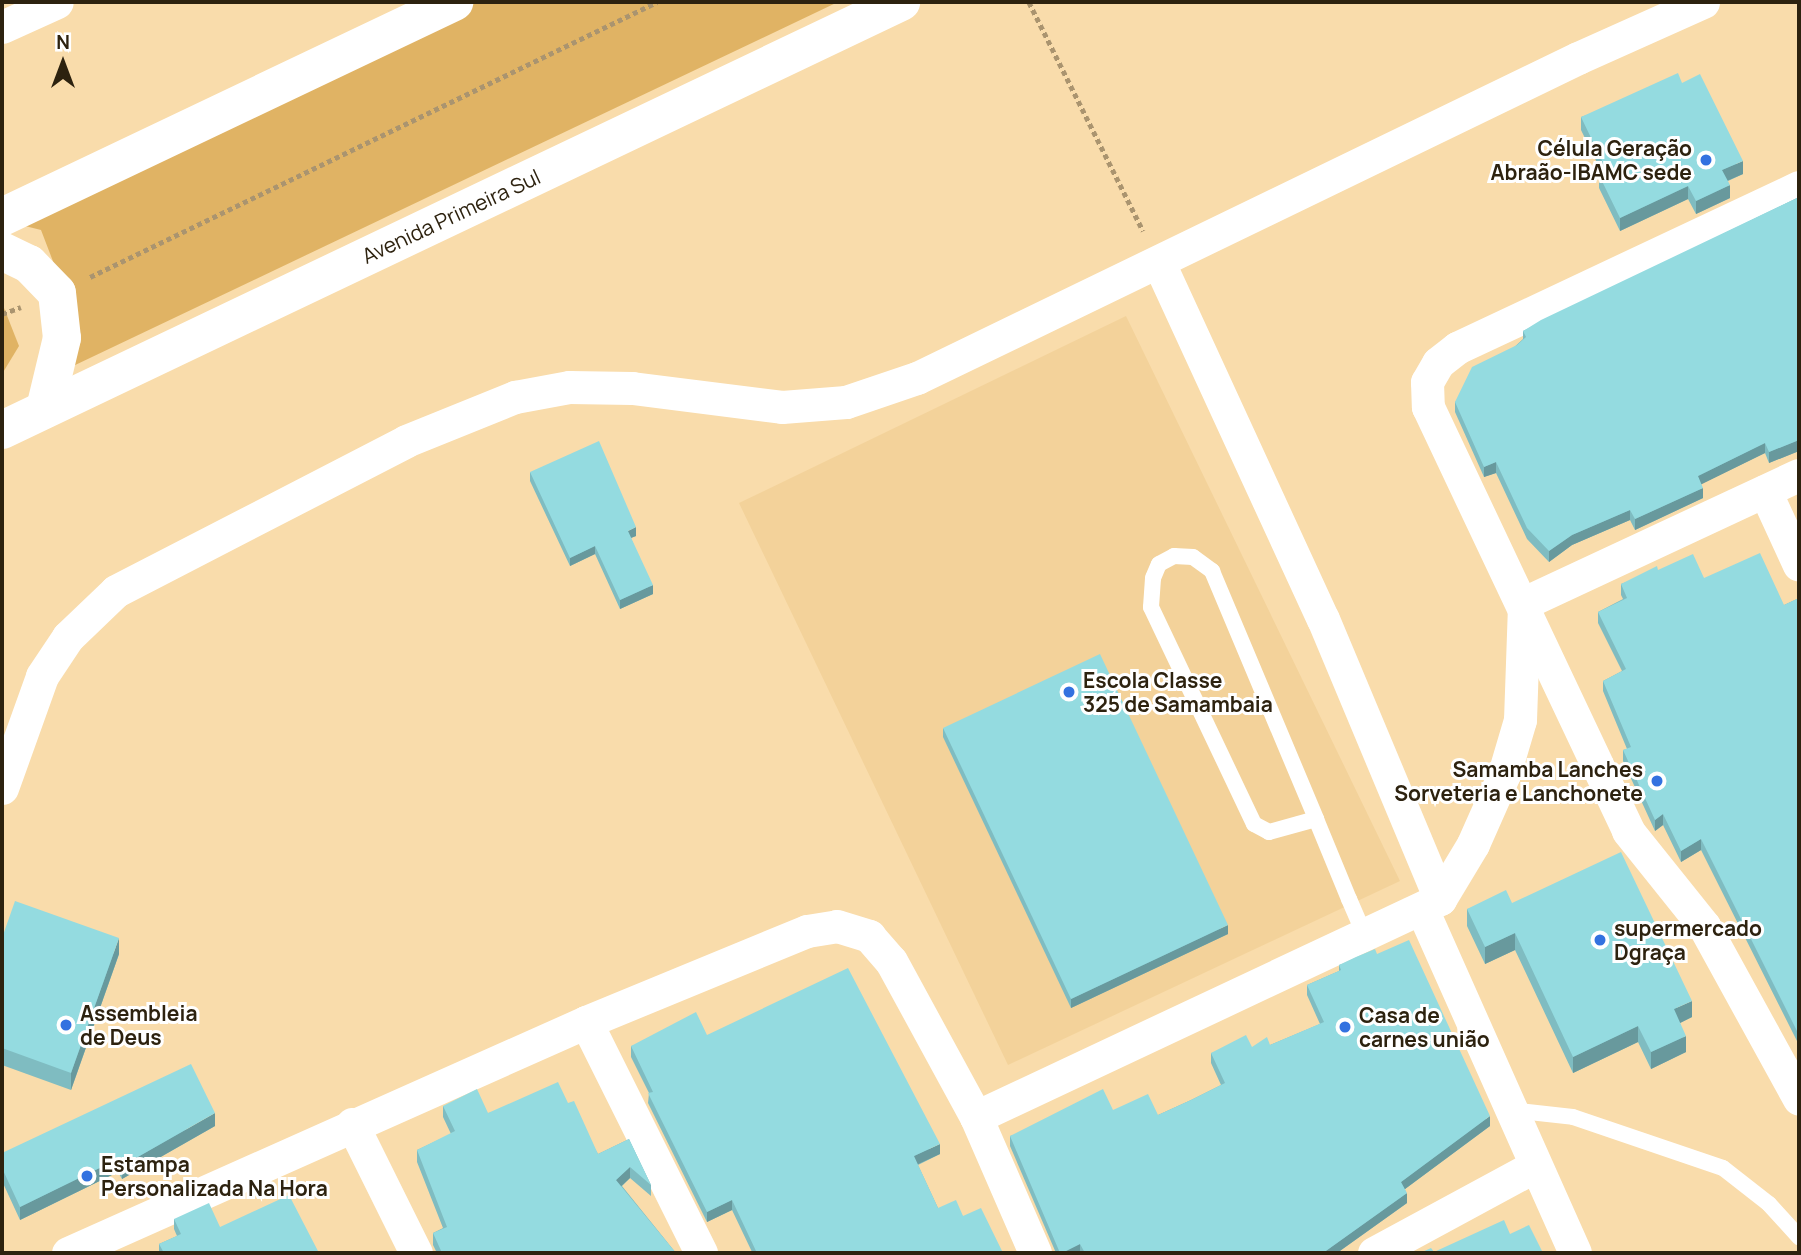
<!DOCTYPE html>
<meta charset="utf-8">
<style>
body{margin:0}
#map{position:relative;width:1801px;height:1255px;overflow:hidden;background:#f9dcab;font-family:Manrope,sans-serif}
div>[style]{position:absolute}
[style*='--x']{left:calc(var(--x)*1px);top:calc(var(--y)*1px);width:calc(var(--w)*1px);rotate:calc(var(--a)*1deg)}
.built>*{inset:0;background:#f3d29a}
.green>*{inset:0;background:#e0b364}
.path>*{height:4.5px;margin-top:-2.25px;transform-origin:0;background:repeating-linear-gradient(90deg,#aa946f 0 5px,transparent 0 8.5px)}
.service>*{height:16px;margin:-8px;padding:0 8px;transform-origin:8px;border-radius:8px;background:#fff}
.minor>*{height:33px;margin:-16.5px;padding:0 16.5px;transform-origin:16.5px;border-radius:16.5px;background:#fff}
.tertiary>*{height:38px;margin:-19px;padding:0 19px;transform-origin:19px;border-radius:19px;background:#fff}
.wall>*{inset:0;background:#7fbcc1}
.shaded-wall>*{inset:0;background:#68999d}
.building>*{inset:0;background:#94dbe0}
.dots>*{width:19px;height:19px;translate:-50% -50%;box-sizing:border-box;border:4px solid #fff;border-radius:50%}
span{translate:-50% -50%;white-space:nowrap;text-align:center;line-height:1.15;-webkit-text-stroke:6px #fff;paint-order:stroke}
.poi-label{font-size:21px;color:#2d220f;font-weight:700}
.right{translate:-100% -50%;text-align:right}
.left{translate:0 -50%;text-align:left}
.street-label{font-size:21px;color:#2d220f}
.frame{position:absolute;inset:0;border:4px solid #2d220f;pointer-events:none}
.north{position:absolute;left:28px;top:28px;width:70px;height:70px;-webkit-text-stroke:5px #fff;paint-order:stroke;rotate:0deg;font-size:19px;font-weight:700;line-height:28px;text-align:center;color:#2d220f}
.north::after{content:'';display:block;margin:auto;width:24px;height:32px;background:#2d220f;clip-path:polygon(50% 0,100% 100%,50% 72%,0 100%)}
</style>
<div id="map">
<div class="built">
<i style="clip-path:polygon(1126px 316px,1400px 881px,1008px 1065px,739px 503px)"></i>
</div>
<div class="green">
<i style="clip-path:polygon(478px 2px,838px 2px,71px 367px,77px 324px,41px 230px,9px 222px)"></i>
<i style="clip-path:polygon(2px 303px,19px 346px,2px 374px)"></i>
</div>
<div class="path">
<i style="--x:1029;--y:2;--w:256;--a:63.5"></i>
<i style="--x:90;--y:277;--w:630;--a:-25.87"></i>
<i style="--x:2;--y:314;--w:20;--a:-20"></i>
</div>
<div class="service">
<i style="--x:1316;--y:819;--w:49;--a:164.5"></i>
<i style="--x:1269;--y:832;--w:17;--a:-152"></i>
<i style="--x:1254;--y:824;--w:240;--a:-115.4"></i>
<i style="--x:1151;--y:607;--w:29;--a:-86"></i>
<i style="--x:1153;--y:578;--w:15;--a:-67"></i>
<i style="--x:1159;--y:564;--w:17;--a:-28"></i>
<i style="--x:1174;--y:556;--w:19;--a:3"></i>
<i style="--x:1193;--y:557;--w:24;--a:36"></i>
<i style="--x:1212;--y:571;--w:269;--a:67.2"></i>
<i style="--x:1316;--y:819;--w:87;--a:67.6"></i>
<i style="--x:1349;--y:899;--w:40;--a:66.6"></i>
<i style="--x:1510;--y:1110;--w:63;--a:6.3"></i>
<i style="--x:1573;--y:1117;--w:158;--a:18.8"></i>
<i style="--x:1723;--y:1168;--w:58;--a:38"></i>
<i style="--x:1769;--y:1204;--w:45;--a:47.7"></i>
</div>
<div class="minor">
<i style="--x:2;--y:27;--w:60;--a:-24.4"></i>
<i style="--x:1799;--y:187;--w:378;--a:154.8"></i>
<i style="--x:1457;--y:348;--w:24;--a:142"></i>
<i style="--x:1438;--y:363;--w:22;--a:120"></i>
<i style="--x:1427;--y:382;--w:25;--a:88"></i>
<i style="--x:1428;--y:407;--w:469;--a:64.7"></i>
<i style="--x:1628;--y:831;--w:122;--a:51.3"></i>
<i style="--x:1704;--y:926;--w:197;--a:61.2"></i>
<i style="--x:1159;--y:263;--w:392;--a:65.3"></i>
<i style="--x:1323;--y:619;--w:303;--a:67.3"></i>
<i style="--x:1765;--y:491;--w:81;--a:65.3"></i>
<i style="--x:2;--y:788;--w:119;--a:-70.3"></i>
<i style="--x:42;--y:676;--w:47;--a:-56.3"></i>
<i style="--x:68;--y:637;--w:66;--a:-43.8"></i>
<i style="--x:116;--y:591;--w:326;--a:-27.3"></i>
<i style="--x:406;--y:441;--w:118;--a:-22"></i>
<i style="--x:515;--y:397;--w:55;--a:-10.5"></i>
<i style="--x:569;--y:387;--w:63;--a:0.9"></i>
<i style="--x:632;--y:388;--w:151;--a:7.2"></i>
<i style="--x:782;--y:407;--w:64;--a:-4.5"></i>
<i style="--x:846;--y:402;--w:75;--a:-18.7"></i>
<i style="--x:917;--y:378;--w:734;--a:-25.83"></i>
<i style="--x:1578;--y:58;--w:137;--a:-24.1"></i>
<i style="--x:1422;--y:909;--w:376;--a:66"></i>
<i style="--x:586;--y:1022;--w:258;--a:63.5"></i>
<i style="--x:976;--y:1117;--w:513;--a:-25.17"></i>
<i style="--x:1440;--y:899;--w:64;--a:-59"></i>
<i style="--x:1473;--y:844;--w:77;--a:-66.1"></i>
<i style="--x:1504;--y:774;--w:56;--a:-73.5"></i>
<i style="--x:1520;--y:720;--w:117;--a:-88"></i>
<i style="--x:1524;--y:603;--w:303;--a:-25"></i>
<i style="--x:352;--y:1124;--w:144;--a:63.6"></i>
<i style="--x:68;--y:1253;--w:567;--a:-24.03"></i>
<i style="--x:586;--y:1022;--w:239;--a:-22.4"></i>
<i style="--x:807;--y:931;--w:30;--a:-9"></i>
<i style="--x:837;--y:926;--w:34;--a:17"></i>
<i style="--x:869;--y:936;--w:33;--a:49"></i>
<i style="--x:891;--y:961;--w:178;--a:61.4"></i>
<i style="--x:976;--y:1117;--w:148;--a:66.5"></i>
<i style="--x:1374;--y:1253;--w:183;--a:-28.4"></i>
</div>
<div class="tertiary">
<i style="--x:2;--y:217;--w:501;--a:-25.44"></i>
<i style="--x:2;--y:251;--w:30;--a:26"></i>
<i style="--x:29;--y:264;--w:40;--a:46"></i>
<i style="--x:57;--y:293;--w:45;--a:83.7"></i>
<i style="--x:62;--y:338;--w:73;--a:103.5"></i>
<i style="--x:2;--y:430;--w:996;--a:-25.46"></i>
</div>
<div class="wall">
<i style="clip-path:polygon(1682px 83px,1743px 174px,1728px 181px,1730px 198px,1696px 214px,1688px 199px,1620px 231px,1599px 188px,1599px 175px,1602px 173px,1581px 130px,1581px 117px)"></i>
<i style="clip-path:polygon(1799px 197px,1799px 451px,1769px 463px,1765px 453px,1701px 484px,1703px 498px,1635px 530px,1630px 520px,1572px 545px,1549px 562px,1527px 539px,1496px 473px,1484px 477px,1455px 412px,1455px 402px,1523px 339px,1523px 331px)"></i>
<i style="clip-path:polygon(530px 472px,636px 536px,631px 538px,653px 594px,620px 609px,595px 554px,570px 566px,530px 481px)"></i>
<i style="clip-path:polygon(1658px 570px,1704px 578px,1784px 605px,1799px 598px,1799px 1045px,1701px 850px,1681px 862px,1663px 825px,1655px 831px,1623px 761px,1623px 750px,1627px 749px,1603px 691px,1603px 681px,1622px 671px,1598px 623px,1598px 612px,1623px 599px,1621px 595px,1621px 584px)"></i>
<i style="clip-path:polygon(943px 728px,1228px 934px,1071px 1008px,943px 737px)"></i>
<i style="clip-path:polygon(1512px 903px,1692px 1017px,1680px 1023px,1686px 1052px,1651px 1069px,1638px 1042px,1573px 1073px,1515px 950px,1485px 964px,1467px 926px,1467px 909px)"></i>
<i style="clip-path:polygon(2px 938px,119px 954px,71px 1090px,2px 1065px)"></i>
<i style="clip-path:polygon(1377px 954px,1490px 1126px,1405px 1189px,1407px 1203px,1337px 1253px,1056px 1253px,1010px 1146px,1010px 1136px,1113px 1110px,1158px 1115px,1191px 1100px,1221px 1085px,1211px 1063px,1211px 1053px,1270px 1045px,1320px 1024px,1307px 995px,1307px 985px,1339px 971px,1339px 965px)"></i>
<i style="clip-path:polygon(707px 1035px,940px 1154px,918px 1165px,938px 1208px,963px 1216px,1003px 1253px,752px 1252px,732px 1210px,707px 1222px,648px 1103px,649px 1093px,631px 1057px,631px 1046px)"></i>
<i style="clip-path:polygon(568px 1103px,598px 1154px,629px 1139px,651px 1185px,651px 1196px,630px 1178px,622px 1186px,676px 1253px,437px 1253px,433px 1245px,433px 1233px,443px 1228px,417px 1162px,417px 1150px,451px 1134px,443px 1117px,443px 1106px,488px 1113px)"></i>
<i style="clip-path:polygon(215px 1126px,122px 1179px,118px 1172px,20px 1220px,2px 1181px,2px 1153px)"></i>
<i style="clip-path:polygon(174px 1219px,220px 1227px,319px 1253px,159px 1253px,159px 1244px,177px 1236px,174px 1229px)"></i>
</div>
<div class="shaded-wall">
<i style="clip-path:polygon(1743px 161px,1743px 174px,1722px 183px,1722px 170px)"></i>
<i style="clip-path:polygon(1730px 185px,1730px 198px,1696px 214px,1696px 201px)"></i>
<i style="clip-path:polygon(1688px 186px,1688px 199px,1620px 231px,1620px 218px)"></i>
<i style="clip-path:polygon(1799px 440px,1799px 451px,1769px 463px,1769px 452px)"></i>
<i style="clip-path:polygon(1765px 443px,1765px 453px,1698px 486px,1698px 476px)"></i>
<i style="clip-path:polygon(1496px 462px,1496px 473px,1484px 477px,1484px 467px)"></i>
<i style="clip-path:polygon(1703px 488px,1703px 498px,1635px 530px,1635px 519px)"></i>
<i style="clip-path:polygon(1630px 510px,1630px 520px,1572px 545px,1549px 562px,1549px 551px,1572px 535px)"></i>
<i style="clip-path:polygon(636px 527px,636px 536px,628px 539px,628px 531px)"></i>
<i style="clip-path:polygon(595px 546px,595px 554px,570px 566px,570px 558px)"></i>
<i style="clip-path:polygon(653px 585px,653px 594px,620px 609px,620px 600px)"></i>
<i style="clip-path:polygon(1663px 814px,1663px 825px,1655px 831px,1655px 820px)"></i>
<i style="clip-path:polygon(1701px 839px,1701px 850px,1681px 862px,1681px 851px)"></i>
<i style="clip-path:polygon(1228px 925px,1228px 934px,1071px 1008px,1071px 999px)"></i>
<i style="clip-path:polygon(1515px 933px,1515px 950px,1485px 964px,1485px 947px)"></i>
<i style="clip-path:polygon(119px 938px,119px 954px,71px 1090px,71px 1073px)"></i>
<i style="clip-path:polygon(1692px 1001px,1692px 1017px,1674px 1026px,1674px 1009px)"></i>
<i style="clip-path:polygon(1638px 1026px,1638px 1042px,1573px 1073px,1573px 1057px)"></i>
<i style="clip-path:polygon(1686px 1036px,1686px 1052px,1651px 1069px,1651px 1052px)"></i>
<i style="clip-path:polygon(215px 1113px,215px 1126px,122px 1179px,122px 1166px)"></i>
<i style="clip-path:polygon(1490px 1116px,1490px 1126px,1401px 1192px,1401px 1182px)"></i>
<i style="clip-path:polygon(940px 1144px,940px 1154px,914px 1166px,914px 1156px)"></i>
<i style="clip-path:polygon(118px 1159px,118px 1172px,20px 1220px,20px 1207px)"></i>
<i style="clip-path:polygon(630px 1167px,630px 1178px,616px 1191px,616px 1180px)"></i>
<i style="clip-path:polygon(1407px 1193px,1407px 1203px,1337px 1253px,1323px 1253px)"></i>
<i style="clip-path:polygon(732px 1200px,732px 1210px,707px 1222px,707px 1212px)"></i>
<i style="clip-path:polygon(1080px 1244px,1080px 1253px,1062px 1253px)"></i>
</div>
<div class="building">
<i style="clip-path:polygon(1678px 73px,1682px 83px,1700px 74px,1743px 161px,1722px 170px,1730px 185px,1696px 201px,1688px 186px,1620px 218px,1599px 175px,1607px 171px,1581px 117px)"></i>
<i style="clip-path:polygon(1799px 197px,1799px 440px,1769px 452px,1765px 443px,1698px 476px,1703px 488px,1635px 519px,1630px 510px,1572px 535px,1549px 551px,1527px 528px,1496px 462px,1484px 467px,1455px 402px,1472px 367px,1517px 345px,1526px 337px,1523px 331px,1541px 320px)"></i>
<i style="clip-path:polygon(599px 441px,636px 527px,628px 531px,653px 585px,620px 600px,595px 546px,570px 558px,530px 472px)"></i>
<i style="clip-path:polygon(1760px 553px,1784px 605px,1799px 598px,1799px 1035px,1701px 839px,1681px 851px,1663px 814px,1655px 820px,1623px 750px,1631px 747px,1603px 681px,1626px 669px,1598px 612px,1627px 598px,1621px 584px,1657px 566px,1658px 570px,1693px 554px,1704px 578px)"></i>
<i style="clip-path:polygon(1100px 654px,1228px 925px,1071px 999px,943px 728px)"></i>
<i style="clip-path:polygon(1621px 852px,1692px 1001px,1674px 1009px,1686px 1036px,1651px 1052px,1638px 1026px,1573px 1057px,1515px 933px,1485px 947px,1467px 909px,1506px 890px,1512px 903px)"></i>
<i style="clip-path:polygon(15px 901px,119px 938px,71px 1073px,2px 1048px,2px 938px)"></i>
<i style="clip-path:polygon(1409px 940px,1490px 1116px,1401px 1182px,1407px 1193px,1323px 1253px,1085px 1253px,1080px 1244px,1062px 1253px,1060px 1253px,1010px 1136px,1103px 1089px,1113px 1110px,1148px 1094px,1158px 1115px,1191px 1100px,1225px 1083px,1211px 1053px,1246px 1035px,1252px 1047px,1267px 1037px,1270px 1045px,1324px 1022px,1307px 985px,1341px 970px,1339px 965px,1356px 957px,1375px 949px,1377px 954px)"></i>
<i style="clip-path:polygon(848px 968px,940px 1144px,914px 1156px,938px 1208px,956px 1200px,963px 1216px,981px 1208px,1003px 1253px,750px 1253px,756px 1251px,732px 1200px,707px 1212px,648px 1093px,653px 1092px,631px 1046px,696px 1012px,707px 1035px)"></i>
<i style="clip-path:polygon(191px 1064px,215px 1113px,122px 1166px,118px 1159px,20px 1207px,2px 1168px,2px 1153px)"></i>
<i style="clip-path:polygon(558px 1082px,568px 1103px,574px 1101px,598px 1154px,629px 1139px,651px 1185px,630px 1167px,616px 1180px,676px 1253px,442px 1253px,433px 1233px,447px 1227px,417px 1150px,455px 1131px,443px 1106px,477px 1089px,488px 1113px)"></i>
<i style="clip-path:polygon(289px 1195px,319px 1253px,164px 1253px,159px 1244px,181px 1234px,174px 1219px,209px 1203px,220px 1227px)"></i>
<i style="clip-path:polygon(1504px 1220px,1510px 1234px,1529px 1225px,1543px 1253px,1420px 1253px,1431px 1248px,1434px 1252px)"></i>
</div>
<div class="dots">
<i style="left:1706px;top:160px;background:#3372e0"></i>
<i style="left:1069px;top:692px;background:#3372e0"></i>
<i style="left:1657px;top:781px;background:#3372e0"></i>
<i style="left:1600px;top:940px;background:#3372e0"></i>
<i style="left:66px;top:1025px;background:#3372e0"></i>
<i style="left:1345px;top:1027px;background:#3372e0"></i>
<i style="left:87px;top:1176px;background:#3372e0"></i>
</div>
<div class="poi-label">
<span class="right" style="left:1692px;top:160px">Célula Geração<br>Abraão-IBAMC sede</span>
<span class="left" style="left:1083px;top:692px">Escola Classe<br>325 de Samambaia</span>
<span class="right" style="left:1643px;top:781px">Samamba Lanches<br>Sorveteria e Lanchonete</span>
<span class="left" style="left:1614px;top:940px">supermercado<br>Dgraça</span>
<span class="left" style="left:80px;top:1025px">Assembleia<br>de Deus</span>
<span class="left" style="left:1359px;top:1027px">Casa de<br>carnes união</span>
<span class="left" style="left:101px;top:1176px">Estampa<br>Personalizada Na Hora</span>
</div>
<div class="street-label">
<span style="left:451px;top:216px;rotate:-25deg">Avenida Primeira Sul</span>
</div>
<div class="frame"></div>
<div class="north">N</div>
</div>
